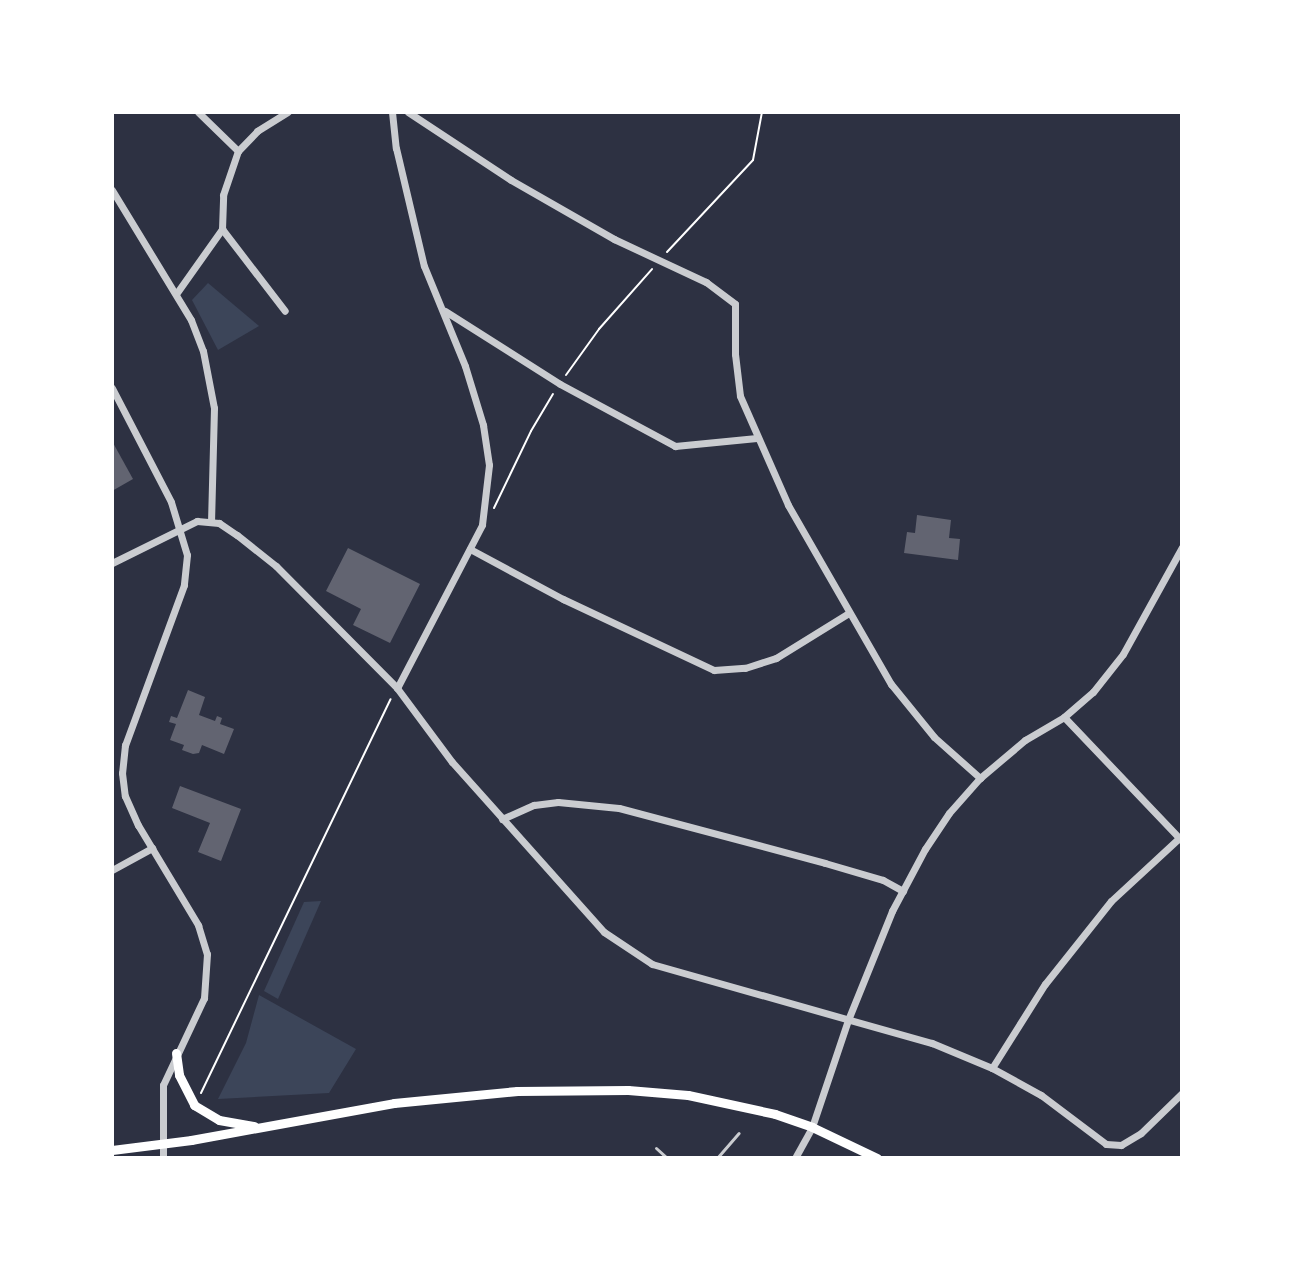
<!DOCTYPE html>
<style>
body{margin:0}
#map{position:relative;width:1294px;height:1270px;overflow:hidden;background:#2d3142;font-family:Mulish,sans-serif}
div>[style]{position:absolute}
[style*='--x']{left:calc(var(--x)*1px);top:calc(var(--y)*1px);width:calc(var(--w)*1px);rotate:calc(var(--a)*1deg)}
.green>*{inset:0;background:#3c4559}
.building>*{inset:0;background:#626471}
.path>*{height:2px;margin:-1px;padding:0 1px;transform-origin:1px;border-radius:1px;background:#fff}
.service>*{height:3px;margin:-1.5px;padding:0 1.5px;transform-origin:1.5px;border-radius:1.5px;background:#caccd0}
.minor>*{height:7px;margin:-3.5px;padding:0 3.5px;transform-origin:3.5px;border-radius:3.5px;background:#caccd0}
.secondary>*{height:9px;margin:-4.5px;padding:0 4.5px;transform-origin:4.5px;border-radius:4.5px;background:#fff}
span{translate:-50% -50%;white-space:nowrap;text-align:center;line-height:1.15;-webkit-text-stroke:8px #fff;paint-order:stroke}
.frame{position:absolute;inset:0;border:114px solid #fff;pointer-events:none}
</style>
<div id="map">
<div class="green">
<i style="clip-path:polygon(208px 283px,259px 326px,218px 350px,192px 300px)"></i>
<i style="clip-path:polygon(321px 901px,278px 999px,264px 991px,304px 902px)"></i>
<i style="clip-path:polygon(259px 995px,356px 1049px,329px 1093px,218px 1099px,246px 1043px)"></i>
</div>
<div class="building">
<i style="clip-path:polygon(112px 441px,133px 479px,112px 491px)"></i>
<i style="clip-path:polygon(917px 515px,951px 520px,949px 538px,960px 539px,958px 560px,904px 553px,907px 532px,915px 533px)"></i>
<i style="clip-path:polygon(348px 548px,420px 584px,390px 643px,353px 625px,361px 609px,326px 591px)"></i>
<i style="clip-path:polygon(188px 690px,205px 697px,199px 715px,215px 721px,217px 716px,222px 718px,220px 724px,234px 729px,224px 754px,202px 745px,199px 753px,193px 754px,182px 750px,184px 745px,170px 740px,176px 724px,169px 722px,171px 716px,177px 718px)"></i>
<i style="clip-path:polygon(180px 786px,241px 809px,221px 861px,198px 852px,210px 823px,172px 808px)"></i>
</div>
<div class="path">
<i style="--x:667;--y:252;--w:126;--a:-46.9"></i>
<i style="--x:753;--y:160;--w:49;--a:-79.4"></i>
<i style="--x:566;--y:375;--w:57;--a:-54.3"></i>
<i style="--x:599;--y:329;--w:80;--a:-48.5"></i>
<i style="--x:494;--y:508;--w:85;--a:-64.3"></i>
<i style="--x:531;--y:431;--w:43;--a:-59.3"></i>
<i style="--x:201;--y:1093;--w:437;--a:-64.3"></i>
</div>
<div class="service">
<i style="--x:656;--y:1148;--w:15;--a:42"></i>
<i style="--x:717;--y:1158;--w:33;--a:-49"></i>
</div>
<div class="minor">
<i style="--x:198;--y:112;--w:56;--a:44.3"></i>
<i style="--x:392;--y:112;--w:36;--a:84"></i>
<i style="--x:396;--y:148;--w:121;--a:76.7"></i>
<i style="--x:424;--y:266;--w:108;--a:67.7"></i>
<i style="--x:465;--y:366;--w:62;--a:73"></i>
<i style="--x:483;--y:425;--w:40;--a:81.5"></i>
<i style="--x:489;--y:465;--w:60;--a:96.7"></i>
<i style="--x:482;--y:525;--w:184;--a:117.5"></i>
<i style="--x:408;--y:112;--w:123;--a:33.4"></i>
<i style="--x:511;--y:180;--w:119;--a:29.8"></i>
<i style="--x:614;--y:239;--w:102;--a:25.1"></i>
<i style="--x:706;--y:282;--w:36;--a:37"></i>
<i style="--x:735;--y:304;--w:50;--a:90"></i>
<i style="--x:735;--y:354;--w:42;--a:83.2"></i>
<i style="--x:740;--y:396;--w:119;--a:66.2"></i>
<i style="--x:788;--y:505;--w:207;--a:60.1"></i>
<i style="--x:891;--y:684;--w:68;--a:50.9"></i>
<i style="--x:934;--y:737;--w:62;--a:41.7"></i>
<i style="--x:112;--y:190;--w:152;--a:58.7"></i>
<i style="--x:191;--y:320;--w:33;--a:69"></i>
<i style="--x:203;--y:351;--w:58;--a:79.1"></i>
<i style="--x:214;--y:408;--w:113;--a:91.5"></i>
<i style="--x:222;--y:229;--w:103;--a:52.5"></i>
<i style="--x:176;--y:294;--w:80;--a:-54.7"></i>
<i style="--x:222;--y:229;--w:34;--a:-88"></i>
<i style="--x:223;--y:195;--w:46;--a:-71.2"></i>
<i style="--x:238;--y:151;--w:28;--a:-46"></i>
<i style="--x:257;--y:131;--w:36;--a:-32"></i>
<i style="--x:445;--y:311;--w:136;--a:32.4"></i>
<i style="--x:560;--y:384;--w:131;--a:28.3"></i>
<i style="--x:675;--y:446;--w:82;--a:-5.6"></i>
<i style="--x:112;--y:388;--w:128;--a:62.6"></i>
<i style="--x:171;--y:502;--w:55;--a:73.2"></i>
<i style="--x:187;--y:555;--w:30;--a:96"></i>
<i style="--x:184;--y:585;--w:171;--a:110.2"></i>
<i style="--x:125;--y:745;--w:28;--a:96"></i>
<i style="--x:122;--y:773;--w:23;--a:83"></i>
<i style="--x:125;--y:796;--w:32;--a:66"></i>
<i style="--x:138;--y:825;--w:117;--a:59"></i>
<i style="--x:198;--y:925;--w:30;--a:73"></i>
<i style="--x:207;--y:954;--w:44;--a:93.9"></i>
<i style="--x:204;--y:998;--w:96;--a:115.2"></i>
<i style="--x:163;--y:1085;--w:73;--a:90"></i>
<i style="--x:470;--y:549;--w:106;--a:28.3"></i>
<i style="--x:563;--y:599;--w:167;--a:25.2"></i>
<i style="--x:714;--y:670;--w:31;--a:-4"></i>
<i style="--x:745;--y:668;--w:33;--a:-18"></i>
<i style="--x:776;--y:658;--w:86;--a:-31.7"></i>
<i style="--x:112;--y:563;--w:95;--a:-26.3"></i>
<i style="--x:197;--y:521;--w:22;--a:5"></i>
<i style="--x:219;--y:523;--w:22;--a:34"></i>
<i style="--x:237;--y:535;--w:50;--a:38.5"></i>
<i style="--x:276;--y:566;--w:172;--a:45.2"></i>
<i style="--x:397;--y:688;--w:92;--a:53.4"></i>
<i style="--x:452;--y:762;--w:228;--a:48.2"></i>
<i style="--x:604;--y:932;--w:58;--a:33.7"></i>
<i style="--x:652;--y:964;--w:291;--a:15.8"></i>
<i style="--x:932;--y:1043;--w:65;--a:22.6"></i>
<i style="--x:992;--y:1068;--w:56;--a:28.9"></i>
<i style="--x:1041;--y:1095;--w:81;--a:37"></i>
<i style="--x:1106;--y:1144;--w:15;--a:4"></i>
<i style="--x:1121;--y:1145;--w:23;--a:-31"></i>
<i style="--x:1141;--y:1133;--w:57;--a:-44.3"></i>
<i style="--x:1064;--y:717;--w:170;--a:46.4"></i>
<i style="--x:502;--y:819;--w:35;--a:-24"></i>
<i style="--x:534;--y:805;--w:24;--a:-7"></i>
<i style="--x:558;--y:802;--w:61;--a:5.6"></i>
<i style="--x:619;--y:808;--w:213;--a:14.9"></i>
<i style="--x:825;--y:863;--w:60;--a:16.3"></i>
<i style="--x:883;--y:880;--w:23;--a:29"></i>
<i style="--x:112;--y:870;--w:46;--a:-28.8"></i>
<i style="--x:992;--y:1068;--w:99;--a:-57.8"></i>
<i style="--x:1045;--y:984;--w:106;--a:-51.5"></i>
<i style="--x:1111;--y:901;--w:93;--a:-42.8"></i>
<i style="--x:795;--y:1158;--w:35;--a:-61"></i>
<i style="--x:812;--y:1127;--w:113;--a:-71.4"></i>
<i style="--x:848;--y:1020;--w:118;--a:-68"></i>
<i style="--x:892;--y:911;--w:70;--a:-62"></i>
<i style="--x:925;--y:849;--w:43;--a:-56.3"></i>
<i style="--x:949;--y:813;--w:47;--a:-48.5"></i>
<i style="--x:980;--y:778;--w:59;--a:-40.2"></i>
<i style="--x:1025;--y:740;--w:45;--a:-30.5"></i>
<i style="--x:1064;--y:717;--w:38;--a:-41"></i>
<i style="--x:1093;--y:692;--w:48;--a:-51.7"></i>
<i style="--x:1123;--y:654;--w:122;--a:-61.1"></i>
</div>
<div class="secondary">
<i style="--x:176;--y:1053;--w:22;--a:82"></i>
<i style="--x:179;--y:1075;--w:34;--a:63"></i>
<i style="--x:194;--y:1105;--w:29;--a:31"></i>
<i style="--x:219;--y:1120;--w:36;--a:10"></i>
<i style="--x:112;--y:1150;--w:80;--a:-7.2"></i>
<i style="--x:191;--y:1140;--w:206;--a:-10.3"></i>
<i style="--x:394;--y:1103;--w:124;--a:-5.6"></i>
<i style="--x:517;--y:1091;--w:111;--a:-0.5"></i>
<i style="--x:628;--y:1090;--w:60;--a:4.8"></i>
<i style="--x:688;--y:1095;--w:89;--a:12.3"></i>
<i style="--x:775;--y:1114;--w:39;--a:19"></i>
<i style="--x:812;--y:1127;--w:72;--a:25.5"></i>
</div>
<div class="frame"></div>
</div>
